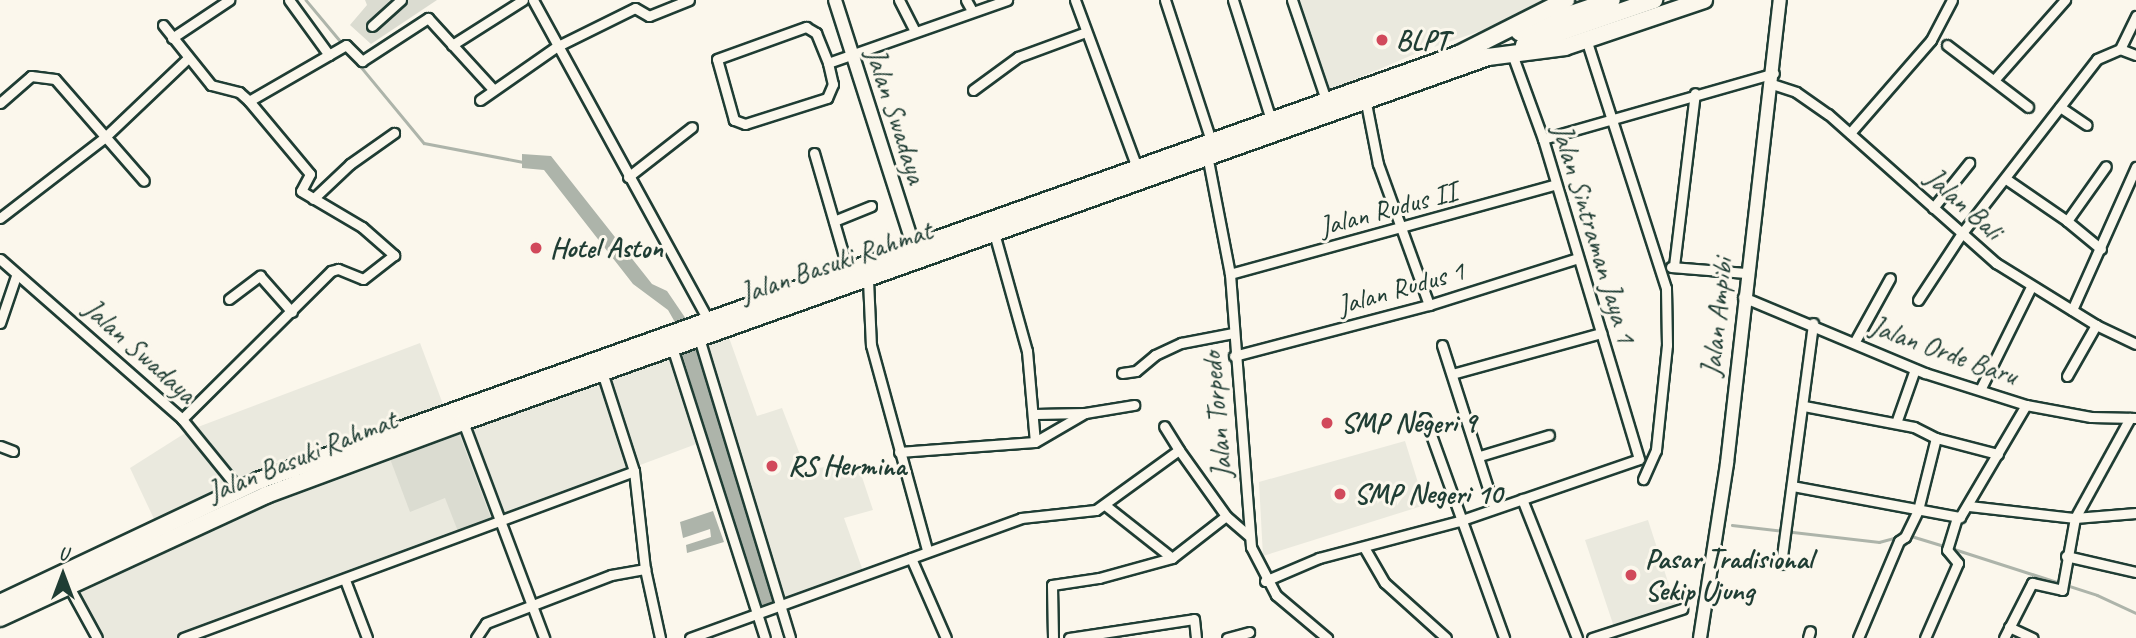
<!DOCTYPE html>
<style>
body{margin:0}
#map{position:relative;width:2136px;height:638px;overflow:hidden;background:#fbf7ec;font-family:Caveat,sans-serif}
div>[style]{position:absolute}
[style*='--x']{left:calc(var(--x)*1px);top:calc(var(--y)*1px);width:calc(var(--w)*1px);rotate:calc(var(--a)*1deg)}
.built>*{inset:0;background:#eae9de}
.green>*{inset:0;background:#dbdcd1}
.water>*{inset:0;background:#adb4aa}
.stream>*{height:2.5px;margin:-1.25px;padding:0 1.25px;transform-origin:1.25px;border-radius:1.25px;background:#adb4aa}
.roads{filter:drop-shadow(2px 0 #1f3d34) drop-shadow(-2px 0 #1f3d34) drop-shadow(0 2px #1f3d34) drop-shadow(0 -2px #1f3d34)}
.street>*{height:9px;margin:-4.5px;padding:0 4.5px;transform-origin:4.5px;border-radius:4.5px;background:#fbf7ec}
.secondary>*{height:12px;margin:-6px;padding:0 6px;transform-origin:6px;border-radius:6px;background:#fbf7ec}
.highway>*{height:16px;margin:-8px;padding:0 8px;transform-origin:8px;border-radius:8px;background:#fbf7ec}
.dots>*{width:19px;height:19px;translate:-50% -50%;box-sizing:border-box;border:4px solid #fbf7ec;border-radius:50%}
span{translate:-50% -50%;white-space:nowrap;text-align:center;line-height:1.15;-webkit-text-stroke:6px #fbf7ec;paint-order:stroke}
.poi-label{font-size:28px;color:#1f3d34;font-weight:700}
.left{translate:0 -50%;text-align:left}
.street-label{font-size:28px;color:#1f3d34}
.north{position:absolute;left:28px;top:540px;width:70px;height:70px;-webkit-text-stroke:5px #fbf7ec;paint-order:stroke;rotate:0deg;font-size:19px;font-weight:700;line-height:28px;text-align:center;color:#1f3d34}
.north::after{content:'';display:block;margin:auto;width:24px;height:32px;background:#1f3d34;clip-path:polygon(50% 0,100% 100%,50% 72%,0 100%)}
</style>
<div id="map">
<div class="built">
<i style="clip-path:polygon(1297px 0,1569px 0,1417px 53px,1328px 91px)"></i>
<i style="clip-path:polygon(727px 332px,757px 416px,782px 408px,806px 470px,857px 462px,873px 510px,844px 518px,863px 571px,781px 601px,702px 340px)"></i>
<i style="clip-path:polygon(420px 343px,444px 407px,155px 521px,130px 468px,190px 430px)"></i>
<i style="clip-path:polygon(672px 351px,699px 443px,177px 638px,102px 638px,76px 592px,257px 504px)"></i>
<i style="clip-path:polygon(1405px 441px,1425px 505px,1263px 556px,1259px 482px)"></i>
<i style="clip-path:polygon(1648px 520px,1677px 610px,1615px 630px,1585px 540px)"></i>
</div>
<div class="green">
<i style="clip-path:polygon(365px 0,437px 0,371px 44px,350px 25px,367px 5px)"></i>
<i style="clip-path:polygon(458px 431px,492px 521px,459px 534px,445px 498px,410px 512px,389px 456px)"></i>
</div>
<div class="water">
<i style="clip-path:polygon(522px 154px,551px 156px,652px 284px,667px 291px,686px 319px,676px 324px,668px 310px,633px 284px,544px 170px,522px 168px)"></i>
<i style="clip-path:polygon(695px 345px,774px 605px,759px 611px,681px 350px)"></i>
<i style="clip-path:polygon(713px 511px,724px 542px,687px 553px,686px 545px,711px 537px,710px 529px,683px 538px,680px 522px)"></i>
</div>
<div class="stream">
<i style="--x:306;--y:0;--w:56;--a:50.1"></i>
<i style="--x:357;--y:62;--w:105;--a:50.4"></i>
<i style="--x:424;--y:143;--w:102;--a:10.8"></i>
<i style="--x:1732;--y:525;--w:148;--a:6.6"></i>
<i style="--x:1879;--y:542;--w:23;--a:-15"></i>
<i style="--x:1908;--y:535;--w:39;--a:17"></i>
<i style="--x:1951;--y:548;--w:153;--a:17.8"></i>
<i style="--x:2097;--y:595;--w:43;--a:24.8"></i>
</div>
<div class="roads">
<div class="street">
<i style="--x:289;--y:0;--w:68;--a:54"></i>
<i style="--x:533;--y:0;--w:366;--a:61.3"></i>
<i style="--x:899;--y:0;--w:34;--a:63"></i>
<i style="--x:966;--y:0;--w:13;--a:61"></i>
<i style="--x:1075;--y:0;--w:179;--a:69.7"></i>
<i style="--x:1165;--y:0;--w:148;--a:71.9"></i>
<i style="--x:1233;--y:0;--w:126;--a:72.4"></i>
<i style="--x:1292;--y:0;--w:106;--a:71.2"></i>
<i style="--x:163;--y:25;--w:77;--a:51.3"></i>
<i style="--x:211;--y:85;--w:29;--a:14"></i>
<i style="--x:239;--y:92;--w:13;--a:42"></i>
<i style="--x:249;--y:101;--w:95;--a:50.1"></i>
<i style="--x:310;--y:174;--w:19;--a:118"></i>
<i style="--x:301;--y:191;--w:71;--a:30.5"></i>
<i style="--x:362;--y:227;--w:43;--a:41.2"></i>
<i style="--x:394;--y:255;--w:39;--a:142"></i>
<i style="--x:363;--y:279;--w:27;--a:-158"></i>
<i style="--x:338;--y:269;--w:7;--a:164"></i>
<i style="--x:331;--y:271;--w:210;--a:135.2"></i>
<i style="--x:372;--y:26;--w:39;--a:-42"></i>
<i style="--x:806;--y:27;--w:12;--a:31"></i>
<i style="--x:816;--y:33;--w:32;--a:68"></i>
<i style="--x:828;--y:63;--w:22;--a:77"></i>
<i style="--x:833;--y:84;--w:15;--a:113"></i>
<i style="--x:827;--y:98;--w:86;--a:162.4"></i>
<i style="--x:745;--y:124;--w:12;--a:-160"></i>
<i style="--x:734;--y:120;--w:63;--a:-105.6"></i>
<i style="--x:717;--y:59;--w:95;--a:-19.8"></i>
<i style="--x:172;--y:38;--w:69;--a:-33.7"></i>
<i style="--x:1586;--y:39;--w:262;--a:72.2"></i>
<i style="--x:1666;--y:288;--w:57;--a:89"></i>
<i style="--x:1667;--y:345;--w:106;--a:96"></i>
<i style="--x:1656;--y:450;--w:32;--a:114"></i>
<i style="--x:452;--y:45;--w:84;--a:-32.4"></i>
<i style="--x:1947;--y:45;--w:102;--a:37.4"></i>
<i style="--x:2120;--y:49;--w:37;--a:-64"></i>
<i style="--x:828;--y:63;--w:190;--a:-19.4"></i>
<i style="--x:1995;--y:79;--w:106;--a:-48.5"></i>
<i style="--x:1772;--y:84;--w:25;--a:18"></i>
<i style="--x:1796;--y:92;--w:39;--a:35"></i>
<i style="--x:1828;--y:114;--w:225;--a:41.6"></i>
<i style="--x:1996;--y:263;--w:118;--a:31.8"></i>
<i style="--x:2096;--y:325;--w:44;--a:25.4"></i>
<i style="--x:973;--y:90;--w:56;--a:-36.3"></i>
<i style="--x:1018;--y:57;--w:72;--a:-20.2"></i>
<i style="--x:480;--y:100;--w:93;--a:-34.9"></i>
<i style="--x:556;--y:47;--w:88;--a:-26.3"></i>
<i style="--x:635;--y:8;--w:16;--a:30"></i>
<i style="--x:649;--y:16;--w:43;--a:-21.8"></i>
<i style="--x:249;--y:101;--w:112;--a:-30"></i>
<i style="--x:346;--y:45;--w:23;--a:45"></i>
<i style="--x:362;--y:61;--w:79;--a:-33.1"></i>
<i style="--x:428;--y:18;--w:95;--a:47.6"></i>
<i style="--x:0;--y:103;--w:41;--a:-41.1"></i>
<i style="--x:31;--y:76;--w:24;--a:7"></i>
<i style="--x:55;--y:79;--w:135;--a:48.9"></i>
<i style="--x:1366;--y:103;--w:62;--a:78.9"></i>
<i style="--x:1378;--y:164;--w:150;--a:70.1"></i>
<i style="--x:2060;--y:107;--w:32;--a:34"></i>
<i style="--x:1850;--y:133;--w:123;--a:-48.9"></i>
<i style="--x:1931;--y:40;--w:45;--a:-62.3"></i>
<i style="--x:1543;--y:139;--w:240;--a:-15.9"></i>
<i style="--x:814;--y:153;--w:122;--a:73.8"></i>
<i style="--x:1208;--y:160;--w:116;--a:79.1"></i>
<i style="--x:1230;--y:274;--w:274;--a:85.6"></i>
<i style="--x:1251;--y:547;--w:54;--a:62.5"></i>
<i style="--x:1276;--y:595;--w:67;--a:40.1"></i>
<i style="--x:628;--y:177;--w:81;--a:-38"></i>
<i style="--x:2006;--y:179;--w:74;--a:34.5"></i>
<i style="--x:2067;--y:221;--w:67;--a:-54.7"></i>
<i style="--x:313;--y:199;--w:51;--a:-43.4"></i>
<i style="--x:350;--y:164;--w:54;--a:-35.2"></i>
<i style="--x:1933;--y:208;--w:58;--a:-51.3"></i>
<i style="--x:0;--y:218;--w:131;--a:-37.6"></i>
<i style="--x:104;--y:138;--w:116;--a:-43.6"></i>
<i style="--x:834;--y:221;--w:40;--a:-22"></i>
<i style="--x:2067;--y:221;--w:44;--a:39.5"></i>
<i style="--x:994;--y:233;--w:123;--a:74.4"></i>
<i style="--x:1027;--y:351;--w:91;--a:85"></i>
<i style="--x:0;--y:259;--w:242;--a:41.3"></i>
<i style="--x:182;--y:419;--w:89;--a:50.9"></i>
<i style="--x:1674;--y:266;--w:174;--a:-83.1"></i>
<i style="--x:1671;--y:267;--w:75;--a:4.6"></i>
<i style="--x:1230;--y:274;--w:338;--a:-15.4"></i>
<i style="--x:868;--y:280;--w:65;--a:87.4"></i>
<i style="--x:871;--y:345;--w:213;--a:74.7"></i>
<i style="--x:1743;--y:297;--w:197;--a:22.7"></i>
<i style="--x:1925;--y:373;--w:106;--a:17.6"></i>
<i style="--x:2026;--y:405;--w:66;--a:10.5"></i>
<i style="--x:2091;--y:417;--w:45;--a:1.3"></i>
<i style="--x:229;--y:299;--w:39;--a:-37"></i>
<i style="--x:260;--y:276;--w:48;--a:48.4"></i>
<i style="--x:1918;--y:300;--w:80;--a:-56.7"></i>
<i style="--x:1962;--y:233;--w:220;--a:-52.2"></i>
<i style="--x:2097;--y:59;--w:25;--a:-23"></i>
<i style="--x:2120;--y:49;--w:17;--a:21"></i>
<i style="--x:2072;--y:310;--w:157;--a:-65.9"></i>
<i style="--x:0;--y:323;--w:50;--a:-71.2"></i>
<i style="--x:699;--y:338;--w:313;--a:73.1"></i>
<i style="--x:1854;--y:343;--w:74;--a:-61"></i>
<i style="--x:1442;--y:345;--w:170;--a:72.2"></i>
<i style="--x:672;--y:347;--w:305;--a:72.3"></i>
<i style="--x:1234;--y:356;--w:202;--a:-14.7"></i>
<i style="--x:1429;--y:305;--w:156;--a:-17.5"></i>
<i style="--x:602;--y:372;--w:104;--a:72.1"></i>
<i style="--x:634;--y:471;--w:99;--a:83.6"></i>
<i style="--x:645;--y:569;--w:71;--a:77.7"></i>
<i style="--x:1122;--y:373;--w:14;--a:-8"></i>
<i style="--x:1136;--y:371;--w:25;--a:-40"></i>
<i style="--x:1155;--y:355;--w:29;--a:-25"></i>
<i style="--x:1181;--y:343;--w:53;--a:-10.9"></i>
<i style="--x:1452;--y:374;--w:155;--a:-15.4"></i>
<i style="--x:2067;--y:376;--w:59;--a:-60.4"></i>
<i style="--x:1981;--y:388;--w:113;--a:-63.7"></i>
<i style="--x:1804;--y:406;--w:112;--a:10.8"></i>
<i style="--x:1914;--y:427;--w:25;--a:27"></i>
<i style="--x:1936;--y:438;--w:64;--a:14.5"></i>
<i style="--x:1035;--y:414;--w:50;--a:-1.1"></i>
<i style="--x:1085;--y:413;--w:50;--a:-9.3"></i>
<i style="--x:1425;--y:418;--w:234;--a:70.2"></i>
<i style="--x:463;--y:422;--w:231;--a:69.4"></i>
<i style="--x:1896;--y:423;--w:57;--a:-70.6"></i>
<i style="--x:0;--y:446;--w:14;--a:21"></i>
<i style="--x:1179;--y:450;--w:81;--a:54.5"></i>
<i style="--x:1226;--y:516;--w:30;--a:41"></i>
<i style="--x:899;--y:452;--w:136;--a:-4.2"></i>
<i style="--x:1035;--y:442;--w:58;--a:-30.1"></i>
<i style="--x:1480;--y:456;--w:72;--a:-16.9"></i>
<i style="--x:1792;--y:486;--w:171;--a:10.5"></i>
<i style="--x:1960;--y:517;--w:130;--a:-59.5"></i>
<i style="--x:1522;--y:499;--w:149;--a:68.4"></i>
<i style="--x:1105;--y:505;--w:85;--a:38.3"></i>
<i style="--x:1969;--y:506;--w:107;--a:6.5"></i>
<i style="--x:2075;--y:518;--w:61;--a:-4.7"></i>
<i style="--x:1365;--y:549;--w:39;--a:60"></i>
<i style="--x:1385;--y:583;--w:82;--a:42"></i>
<i style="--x:2066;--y:556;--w:72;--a:12.9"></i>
<i style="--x:911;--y:558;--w:87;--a:66.4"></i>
<i style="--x:1781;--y:564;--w:243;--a:-82.4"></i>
<i style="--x:345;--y:580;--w:62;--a:69.2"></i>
<i style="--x:1265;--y:581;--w:59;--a:-23.1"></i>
<i style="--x:1319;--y:558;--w:145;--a:-14.8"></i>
<i style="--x:1459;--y:521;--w:190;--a:-19"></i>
<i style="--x:1639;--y:459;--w:334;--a:-106.7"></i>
<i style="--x:1543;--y:139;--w:90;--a:-110"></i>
<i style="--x:68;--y:585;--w:60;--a:61.3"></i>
<i style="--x:2009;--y:627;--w:26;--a:25"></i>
<i style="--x:183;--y:638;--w:481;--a:-20.3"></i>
<i style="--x:476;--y:638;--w:18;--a:-56"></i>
<i style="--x:486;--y:623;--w:134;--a:-21"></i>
<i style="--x:611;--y:575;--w:35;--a:-10"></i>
<i style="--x:690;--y:638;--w:352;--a:-19.9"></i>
<i style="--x:1021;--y:518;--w:75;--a:-6.1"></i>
<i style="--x:1096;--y:510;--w:102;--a:-35.9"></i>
<i style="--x:1179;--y:450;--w:28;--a:-122"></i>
<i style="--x:1053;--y:638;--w:53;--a:-91.1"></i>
<i style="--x:1052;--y:585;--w:48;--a:-8.5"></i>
<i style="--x:1099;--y:578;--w:76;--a:-15.3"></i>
<i style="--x:1172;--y:558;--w:68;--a:-37.9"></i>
<i style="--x:1069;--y:638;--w:126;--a:-8.6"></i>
<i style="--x:1194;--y:619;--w:19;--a:84"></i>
<i style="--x:1227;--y:638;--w:23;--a:-15"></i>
<i style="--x:1592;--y:638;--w:95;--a:-17.9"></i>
<i style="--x:1808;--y:638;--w:7;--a:-74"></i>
<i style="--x:1858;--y:638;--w:105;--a:-67.1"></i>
<i style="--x:1899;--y:541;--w:7;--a:-34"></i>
<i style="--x:1905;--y:537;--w:30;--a:-64"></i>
<i style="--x:1918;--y:510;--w:74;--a:-76"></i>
<i style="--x:1925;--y:638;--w:82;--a:-66.3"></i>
<i style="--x:1958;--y:563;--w:17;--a:-130"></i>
<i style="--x:1947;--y:550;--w:34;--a:-73"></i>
<i style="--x:2004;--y:638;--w:62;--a:-63"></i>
<i style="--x:2032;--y:583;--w:31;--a:13"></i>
<i style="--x:2062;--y:590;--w:73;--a:-79.8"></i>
<i style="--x:2075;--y:518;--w:114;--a:-61.2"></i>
</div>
<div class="secondary">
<i style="--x:835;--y:0;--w:259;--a:72.3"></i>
<i style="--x:1700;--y:638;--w:177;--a:-81.2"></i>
<i style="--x:1727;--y:463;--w:466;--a:-83.5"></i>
</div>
<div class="highway">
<i style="--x:1519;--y:32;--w:98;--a:-19"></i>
<i style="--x:1524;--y:45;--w:138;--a:-19.1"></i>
<i style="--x:0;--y:603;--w:288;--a:-25.3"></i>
<i style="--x:260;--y:480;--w:1272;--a:-19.56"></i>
<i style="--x:1459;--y:54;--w:120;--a:-26.8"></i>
<i style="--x:0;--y:618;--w:293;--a:-24.8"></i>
<i style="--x:266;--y:495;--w:210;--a:-20.3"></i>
<i style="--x:463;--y:422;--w:1088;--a:-19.6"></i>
<i style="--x:1488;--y:57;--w:78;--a:-7.4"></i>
<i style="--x:1565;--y:47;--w:147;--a:-18.7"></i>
</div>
</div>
<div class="dots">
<i style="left:1382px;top:40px;background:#d1495b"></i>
<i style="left:536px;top:248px;background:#d1495b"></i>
<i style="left:1327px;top:423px;background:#d1495b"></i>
<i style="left:772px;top:466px;background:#d1495b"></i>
<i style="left:1340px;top:494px;background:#d1495b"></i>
<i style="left:1631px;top:575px;background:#d1495b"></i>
</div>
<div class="poi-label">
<span class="left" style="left:1396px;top:40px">BLPT</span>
<span class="left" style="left:550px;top:248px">Hotel Aston</span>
<span class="left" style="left:1341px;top:423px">SMP Negeri 9</span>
<span class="left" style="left:788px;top:466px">RS Hermina</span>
<span class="left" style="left:1354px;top:494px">SMP Negeri 10</span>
<span class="left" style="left:1645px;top:575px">Pasar Tradisional<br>Sekip Ujung</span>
</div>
<div class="street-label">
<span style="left:896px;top:116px;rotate:72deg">Jalan Swadaya</span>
<span style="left:1964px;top:204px;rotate:42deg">Jalan Bali</span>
<span style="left:1388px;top:209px;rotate:-15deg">Jalan Rudus II</span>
<span style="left:1594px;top:234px;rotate:73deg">Jalan Sintraman Jaya 1</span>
<span style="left:836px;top:262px;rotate:-19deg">Jalan Basuki Rahmat</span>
<span style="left:1401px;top:288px;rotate:-16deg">Jalan Rudus 1</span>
<span style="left:1717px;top:317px;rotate:-84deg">Jalan Ampibi</span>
<span style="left:140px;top:351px;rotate:42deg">Jalan Swadaya</span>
<span style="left:1944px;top:351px;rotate:20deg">Jalan Orde Baru</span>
<span style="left:1217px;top:415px;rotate:-95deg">Jalan Torpedo</span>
<span style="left:302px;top:456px;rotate:-22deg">Jalan Basuki Rahmat</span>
</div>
<div class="north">U</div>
</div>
